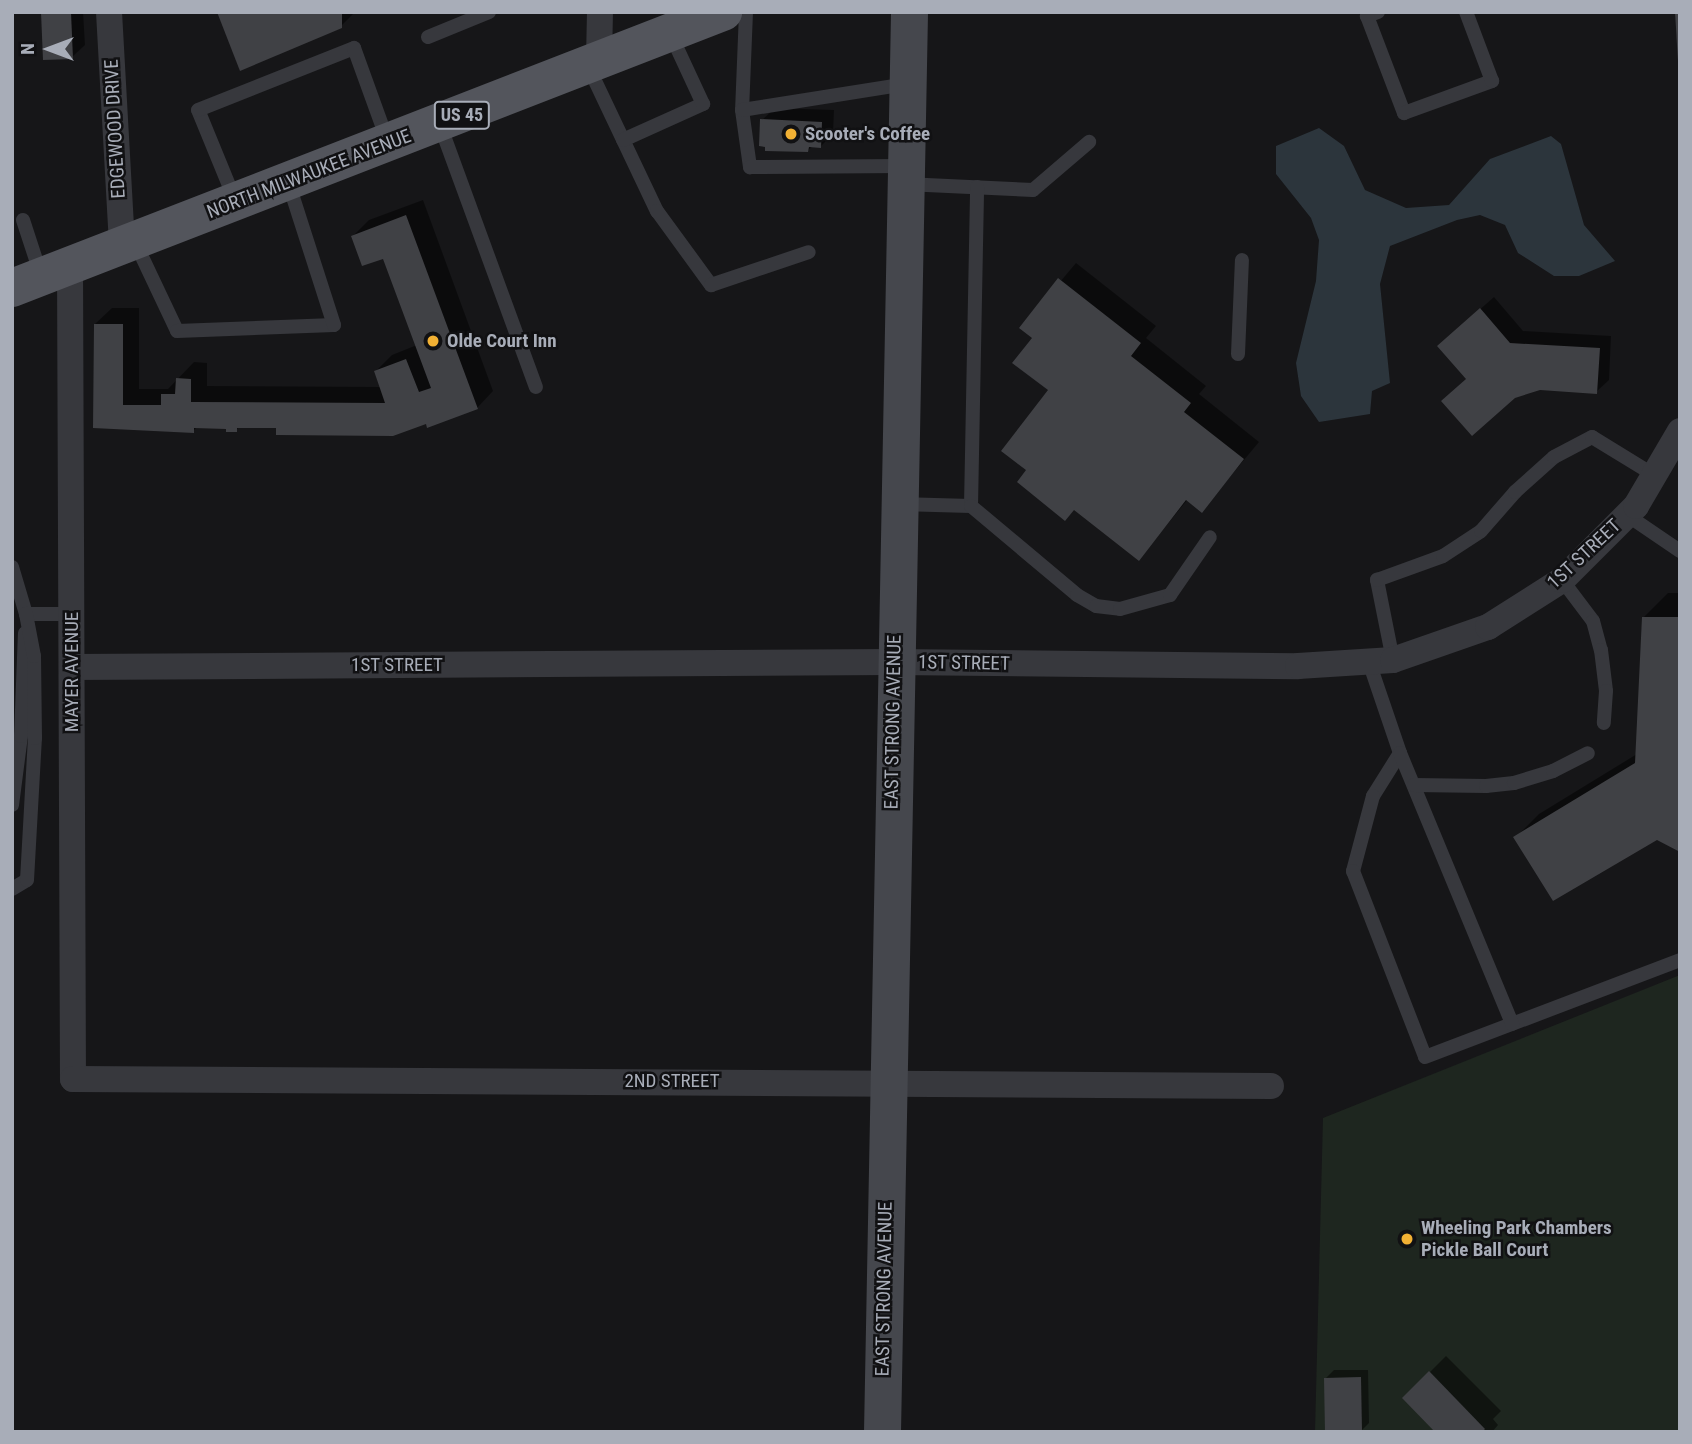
<!DOCTYPE html>
<style>
body{margin:0}
#map{position:relative;width:1692px;height:1444px;overflow:hidden;background:#161618;font-family:"Roboto Condensed",sans-serif}
div>[style]{position:absolute}
[style*='--x']{left:calc(var(--x)*1px);top:calc(var(--y)*1px);width:calc(var(--w)*1px);rotate:calc(var(--a)*1deg)}
.green>*{inset:0;background:#1e261f}
.water>*{inset:0;background:#2c353c}
.shadow>*{inset:0;background:#0007}
.building>*{inset:0;background:#404145}
.lane>*{height:14px;margin:-7px;padding:0 7px;transform-origin:7px;border-radius:7px;background:#37383d}
.street>*{height:26px;margin:-13px;padding:0 13px;transform-origin:13px;border-radius:13px;background:#37383d}
.secondary>*{height:37px;margin:-18.5px;padding:0 18.5px;transform-origin:18.5px;border-radius:18.5px;background:#45474d}
.primary>*{height:38px;margin:-19px;padding:0 19px;transform-origin:19px;border-radius:19px;background:#53555c}
.dots>*{width:19px;height:19px;translate:-50% -50%;box-sizing:border-box;border:4px solid #111113;border-radius:50%}
span{translate:-50% -50%;white-space:nowrap;text-align:center;line-height:1.15;-webkit-text-stroke:5px #111113;paint-order:stroke}
.shield-label span{padding:2px 5px;background:#111113;border:2px solid;border-radius:5px;-webkit-text-stroke-width:0}
.shield-label{font-size:18px;color:#a8adb8;font-weight:700}
.street-label{font-size:19px;color:#a8adb8}
.poi-label{font-size:19px;color:#a8adb8;font-weight:700}
.left{translate:0 -50%;text-align:left}
.frame{position:absolute;inset:0;border:14px solid #a8adb8;pointer-events:none}
.north{position:absolute;left:14px;top:14px;width:70px;height:70px;-webkit-text-stroke:5px #111113;paint-order:stroke;rotate:270deg;font-size:19px;font-weight:700;line-height:28px;text-align:center;color:#a8adb8}
.north::after{content:'';display:block;margin:auto;width:24px;height:32px;background:#a8adb8;clip-path:polygon(50% 0,100% 100%,50% 72%,0 100%)}
</style>
<div id="map">
<div class="green">
<i style="clip-path:polygon(1680px 975px,1680px 1432px,1315px 1432px,1323px 1118px)"></i>
</div>
<div class="water">
<i style="clip-path:polygon(1319px 128px,1344px 146px,1365px 190px,1406px 208px,1449px 205px,1490px 159px,1551px 136px,1561px 144px,1584px 225px,1615px 261px,1579px 276px,1554px 276px,1518px 253px,1505px 225px,1480px 215px,1457px 220px,1390px 246px,1380px 284px,1390px 383px,1372px 391px,1370px 414px,1319px 422px,1301px 396px,1296px 363px,1316px 281px,1319px 240px,1311px 218px,1276px 174px,1276px 146px)"></i>
</div>
<div class="shadow">
<i style="clip-path:polygon(43px 12px,83px 12px,85px 45px,72px 57px)"></i>
<i style="clip-path:polygon(219px 12px,355px 12px,341px 26px,241px 69px)"></i>
<i style="clip-path:polygon(775px 108px,834px 110px,833px 134px,821px 146px,813px 146px,808px 150px,762px 120px)"></i>
<i style="clip-path:polygon(423px 200px,493px 391px,477px 408px,427px 421px,240px 426px,236px 430px,227px 427px,197px 427px,193px 431px,95px 427px,95px 324px,112px 308px,139px 308px,139px 389px,168px 389px,194px 362px,207px 363px,207px 386px,381px 387px,376px 371px,392px 355px,417px 345px,384px 257px,353px 236px,369px 220px)"></i>
<i style="clip-path:polygon(1076px 263px,1156px 326px,1146px 338px,1206px 386px,1199px 394px,1259px 442px,1202px 510px,1188px 499px,1139px 559px,1028px 470px,1050px 390px,1034px 338px,1021px 328px)"></i>
<i style="clip-path:polygon(1494px 297px,1523px 331px,1611px 336px,1609px 380px,1596px 392px,1468px 378px,1452px 334px)"></i>
<i style="clip-path:polygon(1668px 593px,1680px 593px,1680px 850px,1657px 838px,1515px 838px,1539px 814px,1637px 754px,1644px 617px)"></i>
<i style="clip-path:polygon(1446px 1356px,1501px 1411px,1493px 1419px,1498px 1425px,1492px 1432px,1438px 1432px,1404px 1398px)"></i>
<i style="clip-path:polygon(1334px 1370px,1368px 1370px,1369px 1423px,1361px 1431px,1326px 1378px)"></i>
</div>
<div class="building">
<i style="clip-path:polygon(41px 12px,71px 12px,73px 59px,43px 60px)"></i>
<i style="clip-path:polygon(217px 12px,342px 12px,342px 28px,240px 71px)"></i>
<i style="clip-path:polygon(1675px 12px,1680px 12px,1680px 61px,1678px 61px)"></i>
<i style="clip-path:polygon(760px 119px,822px 122px,821px 148px,809px 147px,808px 152px,765px 151px,765px 147px,759px 146px)"></i>
<i style="clip-path:polygon(406px 215px,478px 409px,427px 428px,426px 424px,393px 436px,276px 435px,276px 428px,237px 428px,237px 432px,226px 432px,226px 429px,194px 428px,194px 433px,93px 428px,94px 324px,123px 324px,123px 405px,161px 405px,161px 394px,175px 394px,176px 378px,191px 379px,191px 402px,385px 403px,374px 371px,406px 359px,419px 392px,431px 388px,383px 259px,362px 266px,351px 236px)"></i>
<i style="clip-path:polygon(1058px 278px,1141px 343px,1131px 356px,1191px 403px,1184px 412px,1244px 459px,1202px 513px,1186px 500px,1139px 561px,1074px 510px,1065px 521px,1017px 482px,1026px 470px,1001px 451px,1048px 390px,1012px 363px,1032px 338px,1019px 328px)"></i>
<i style="clip-path:polygon(1480px 308px,1510px 343px,1600px 348px,1597px 394px,1540px 390px,1515px 398px,1472px 436px,1441px 401px,1466px 379px,1437px 346px)"></i>
<i style="clip-path:polygon(1642px 617px,1680px 617px,1680px 852px,1657px 840px,1553px 901px,1513px 837px,1635px 763px)"></i>
<i style="clip-path:polygon(1429px 1371px,1485px 1429px,1482px 1432px,1435px 1432px,1402px 1398px)"></i>
<i style="clip-path:polygon(1361px 1377px,1362px 1432px,1325px 1432px,1324px 1378px)"></i>
</div>
<div class="lane">
<i style="--x:746;--y:12;--w:98;--a:92.3"></i>
<i style="--x:742;--y:110;--w:58;--a:82"></i>
<i style="--x:750;--y:167;--w:154;--a:-0.4"></i>
<i style="--x:1378;--y:12;--w:12;--a:160"></i>
<i style="--x:1367;--y:16;--w:104;--a:69.1"></i>
<i style="--x:1404;--y:113;--w:94;--a:-20"></i>
<i style="--x:1492;--y:81;--w:74;--a:-110.6"></i>
<i style="--x:428;--y:37;--w:66;--a:-22.3"></i>
<i style="--x:588;--y:66;--w:161;--a:64.6"></i>
<i style="--x:657;--y:211;--w:92;--a:53.9"></i>
<i style="--x:711;--y:285;--w:103;--a:-18.6"></i>
<i style="--x:742;--y:110;--w:167;--a:-9"></i>
<i style="--x:440;--y:125;--w:279;--a:69.9"></i>
<i style="--x:623;--y:140;--w:88;--a:-24.2"></i>
<i style="--x:703;--y:104;--w:78;--a:-114.9"></i>
<i style="--x:905;--y:184;--w:128;--a:2.7"></i>
<i style="--x:1033;--y:190;--w:74;--a:-40.6"></i>
<i style="--x:235;--y:200;--w:97;--a:-112.3"></i>
<i style="--x:198;--y:110;--w:168;--a:-21.7"></i>
<i style="--x:354;--y:48;--w:100;--a:70.1"></i>
<i style="--x:23;--y:220;--w:58;--a:71.9"></i>
<i style="--x:135;--y:242;--w:98;--a:64.7"></i>
<i style="--x:177;--y:331;--w:157;--a:-2.2"></i>
<i style="--x:334;--y:325;--w:150;--a:-107.8"></i>
<i style="--x:1238;--y:354;--w:94;--a:-87.6"></i>
<i style="--x:899;--y:504;--w:72;--a:1.6"></i>
<i style="--x:971;--y:506;--w:319;--a:-88.9"></i>
<i style="--x:971;--y:506;--w:138;--a:40"></i>
<i style="--x:1077;--y:595;--w:22;--a:30"></i>
<i style="--x:1096;--y:606;--w:24;--a:7"></i>
<i style="--x:1120;--y:609;--w:52;--a:-15.6"></i>
<i style="--x:1170;--y:595;--w:70;--a:-55.4"></i>
<i style="--x:1627;--y:515;--w:64;--a:34.2"></i>
<i style="--x:12;--y:567;--w:49;--a:73.4"></i>
<i style="--x:26;--y:614;--w:46;--a:0"></i>
<i style="--x:1562;--y:580;--w:51;--a:52.9"></i>
<i style="--x:1593;--y:621;--w:30;--a:75"></i>
<i style="--x:1601;--y:650;--w:41;--a:83"></i>
<i style="--x:1606;--y:691;--w:32;--a:94"></i>
<i style="--x:1393;--y:660;--w:82;--a:-101.3"></i>
<i style="--x:1377;--y:580;--w:70;--a:-20"></i>
<i style="--x:1443;--y:556;--w:45;--a:-33.3"></i>
<i style="--x:1481;--y:531;--w:52;--a:-48.9"></i>
<i style="--x:1515;--y:492;--w:52;--a:-41.9"></i>
<i style="--x:1554;--y:457;--w:43;--a:-27.8"></i>
<i style="--x:1592;--y:437;--w:73;--a:31.5"></i>
<i style="--x:1369;--y:662;--w:96;--a:71.2"></i>
<i style="--x:1400;--y:753;--w:51;--a:122.1"></i>
<i style="--x:1373;--y:796;--w:78;--a:104.9"></i>
<i style="--x:1353;--y:871;--w:199;--a:68.8"></i>
<i style="--x:1425;--y:1057;--w:273;--a:-20.8"></i>
<i style="--x:1400;--y:753;--w:293;--a:67.5"></i>
<i style="--x:1414;--y:785;--w:72;--a:0.8"></i>
<i style="--x:1486;--y:786;--w:28;--a:-6"></i>
<i style="--x:1514;--y:783;--w:41;--a:-17.1"></i>
<i style="--x:1553;--y:771;--w:39;--a:-27"></i>
<i style="--x:12;--y:805;--w:70;--a:-82.6"></i>
<i style="--x:21;--y:736;--w:103;--a:-87.8"></i>
<i style="--x:12;--y:889;--w:17;--a:-31"></i>
<i style="--x:27;--y:880;--w:142;--a:-86.8"></i>
<i style="--x:35;--y:738;--w:82;--a:-90.7"></i>
<i style="--x:34;--y:656;--w:43;--a:-100.8"></i>
</div>
<div class="street">
<i style="--x:109;--y:12;--w:234;--a:86.8"></i>
<i style="--x:599;--y:59;--w:47;--a:-88.8"></i>
<i style="--x:70;--y:265;--w:814;--a:89.79"></i>
<i style="--x:73;--y:1079;--w:1198;--a:0.33"></i>
<i style="--x:72;--y:667;--w:822;--a:-0.35"></i>
<i style="--x:894;--y:662;--w:404;--a:0.6"></i>
<i style="--x:1298;--y:666;--w:95;--a:-3.6"></i>
<i style="--x:1393;--y:660;--w:101;--a:-19.2"></i>
<i style="--x:1488;--y:627;--w:88;--a:-32.4"></i>
<i style="--x:1562;--y:580;--w:105;--a:-45"></i>
<i style="--x:1636;--y:506;--w:87;--a:-59.6"></i>
</div>
<div class="secondary">
<i style="--x:882;--y:1432;--w:1420;--a:-88.91"></i>
</div>
<div class="primary">
<i style="--x:12;--y:288;--w:763;--a:-21.22"></i>
</div>
<div class="dots">
<i style="left:791px;top:134px;background:#f2b134"></i>
<i style="left:433px;top:341px;background:#f2b134"></i>
<i style="left:1407px;top:1239px;background:#f2b134"></i>
</div>
<div class="shield-label">
<span style="left:462px;top:115px">US 45</span>
</div>
<div class="street-label">
<span style="left:115px;top:129px;rotate:-93deg">EDGEWOOD DRIVE</span>
<span style="left:309px;top:174px;rotate:-21deg">NORTH MILWAUKEE AVENUE</span>
<span style="left:1584px;top:554px;rotate:-43deg">1ST STREET</span>
<span style="left:964px;top:663px;rotate:1deg">1ST STREET</span>
<span style="left:397px;top:665px">1ST STREET</span>
<span style="left:72px;top:672px;rotate:-90deg">MAYER AVENUE</span>
<span style="left:893px;top:722px;rotate:-89deg">EAST STRONG AVENUE</span>
<span style="left:672px;top:1081px">2ND STREET</span>
<span style="left:884px;top:1289px;rotate:-89deg">EAST STRONG AVENUE</span>
</div>
<div class="poi-label">
<span class="left" style="left:805px;top:134px">Scooter's Coffee</span>
<span class="left" style="left:447px;top:341px">Olde Court Inn</span>
<span class="left" style="left:1421px;top:1239px">Wheeling Park Chambers<br>Pickle Ball Court</span>
</div>
<div class="frame"></div>
<div class="north">N</div>
</div>
